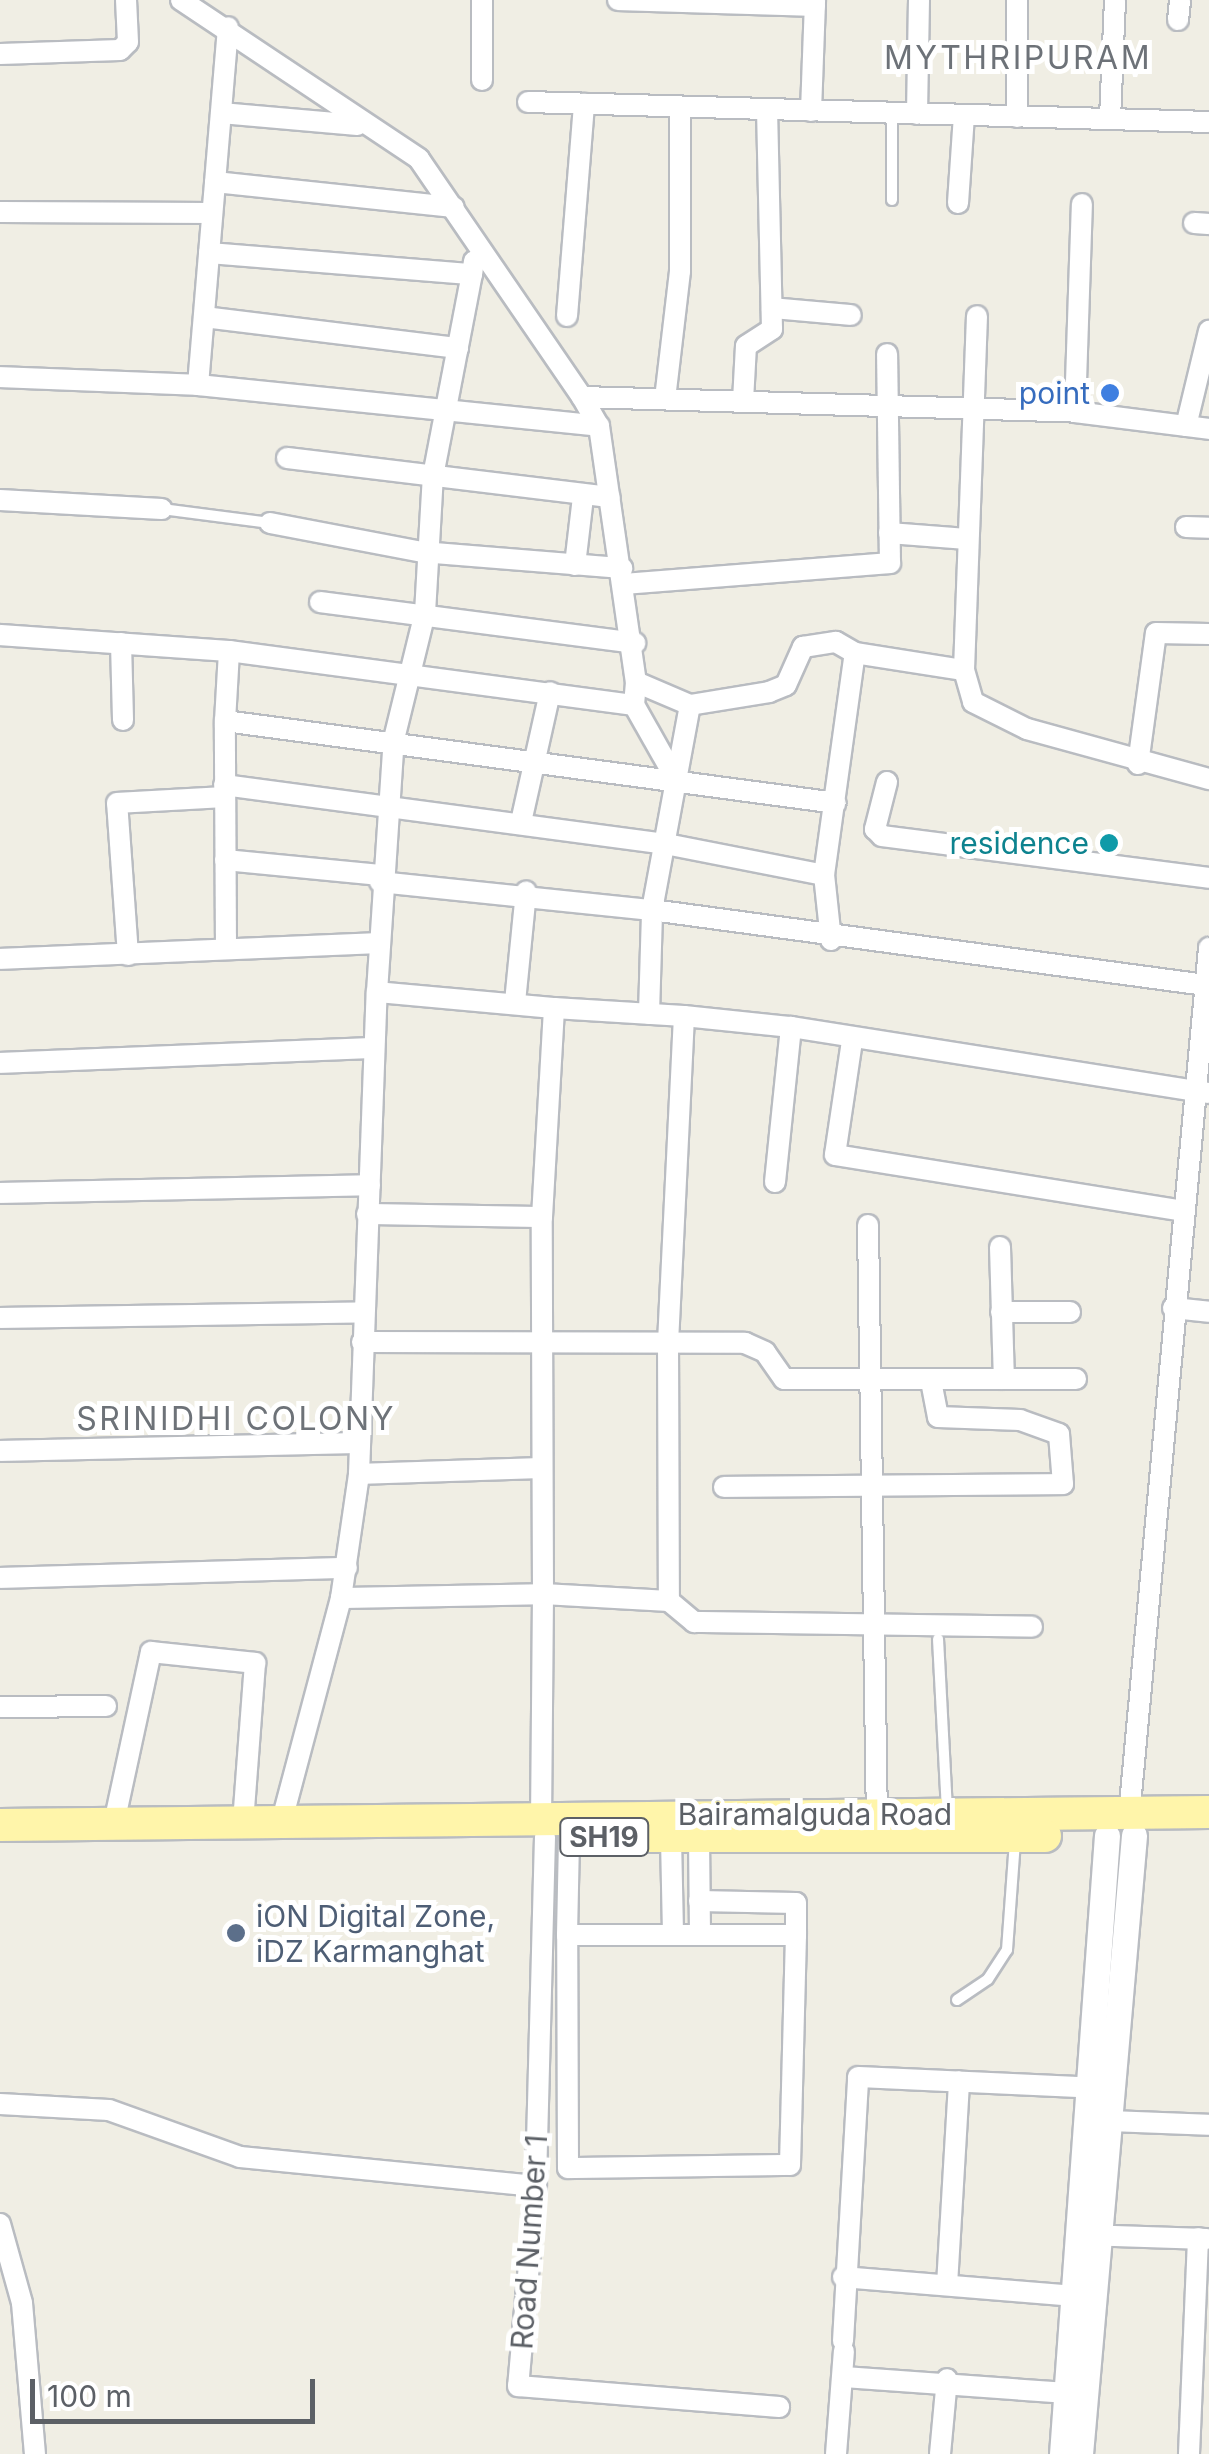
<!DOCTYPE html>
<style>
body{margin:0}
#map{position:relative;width:1209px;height:2454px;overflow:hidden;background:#f0eee4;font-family:Inter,sans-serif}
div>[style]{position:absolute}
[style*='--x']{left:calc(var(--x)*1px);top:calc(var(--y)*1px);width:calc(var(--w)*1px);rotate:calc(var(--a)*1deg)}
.roads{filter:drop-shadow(2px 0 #b9bcc1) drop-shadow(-2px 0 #b9bcc1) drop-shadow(0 2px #b9bcc1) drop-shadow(0 -2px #b9bcc1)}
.service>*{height:10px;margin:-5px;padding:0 5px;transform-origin:5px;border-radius:5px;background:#fff}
.minor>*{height:20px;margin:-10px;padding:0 10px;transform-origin:10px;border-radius:10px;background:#fff}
.tertiary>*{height:25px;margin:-12.5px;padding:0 12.5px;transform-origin:12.5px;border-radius:12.5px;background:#fff}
.primary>*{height:32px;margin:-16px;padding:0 16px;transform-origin:16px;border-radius:16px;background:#fff5aa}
.dots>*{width:28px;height:28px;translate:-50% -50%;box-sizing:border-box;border:5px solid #fff;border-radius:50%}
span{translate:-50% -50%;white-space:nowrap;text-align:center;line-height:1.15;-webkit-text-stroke:10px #fff;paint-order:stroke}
.shield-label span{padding:2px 8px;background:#fff;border:2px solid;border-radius:8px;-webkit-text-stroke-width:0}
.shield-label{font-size:28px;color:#5c6066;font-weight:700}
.shop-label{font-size:30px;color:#366cbe}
.right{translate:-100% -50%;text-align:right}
.culture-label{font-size:30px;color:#0d838f}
.street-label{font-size:30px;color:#5c6066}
.service-label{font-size:30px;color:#4e5e75}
.left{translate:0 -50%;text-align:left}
.neighbourhood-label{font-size:32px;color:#6d7278;letter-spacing:2.5px}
.scale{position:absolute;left:30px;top:2379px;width:285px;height:45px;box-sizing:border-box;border:5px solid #5c6066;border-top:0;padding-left:12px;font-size:30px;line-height:35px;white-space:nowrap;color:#5c6066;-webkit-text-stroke:8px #fff;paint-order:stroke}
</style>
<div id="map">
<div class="roads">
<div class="service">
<i style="--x:892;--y:200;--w:87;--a:-90"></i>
<i style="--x:162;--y:509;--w:109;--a:7.4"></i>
<i style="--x:938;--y:1639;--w:169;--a:87"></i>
<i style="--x:957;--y:2000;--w:37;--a:-34"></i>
<i style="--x:988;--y:1979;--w:35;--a:-57"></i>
<i style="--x:1007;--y:1950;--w:108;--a:-85.8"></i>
</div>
<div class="minor">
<i style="--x:181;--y:0;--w:286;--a:33.7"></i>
<i style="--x:419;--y:159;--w:288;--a:55.6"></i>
<i style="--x:582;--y:397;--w:34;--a:60"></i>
<i style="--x:599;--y:426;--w:259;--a:81.8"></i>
<i style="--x:636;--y:682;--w:59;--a:23.1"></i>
<i style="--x:690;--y:705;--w:80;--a:-9.3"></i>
<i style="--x:769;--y:692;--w:18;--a:-22"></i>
<i style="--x:786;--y:685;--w:42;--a:-65.9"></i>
<i style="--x:803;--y:647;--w:33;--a:-9"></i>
<i style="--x:836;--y:642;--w:22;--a:30"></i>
<i style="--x:855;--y:653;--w:110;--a:8.9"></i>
<i style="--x:964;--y:670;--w:33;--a:74"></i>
<i style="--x:973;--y:702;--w:60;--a:26.6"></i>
<i style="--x:1027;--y:729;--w:189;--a:15.4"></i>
<i style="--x:482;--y:0;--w:80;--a:90"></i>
<i style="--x:618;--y:0;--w:197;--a:1.7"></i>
<i style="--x:1178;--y:20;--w:20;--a:-84"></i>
<i style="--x:0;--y:54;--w:120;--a:-1.9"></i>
<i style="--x:120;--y:50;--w:11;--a:-45"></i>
<i style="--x:128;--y:42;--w:42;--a:-92.7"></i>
<i style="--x:528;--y:102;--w:681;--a:1.68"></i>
<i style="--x:811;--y:111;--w:111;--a:-87.9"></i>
<i style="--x:221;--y:113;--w:137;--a:5"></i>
<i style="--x:917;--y:114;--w:114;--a:-89"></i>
<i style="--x:1017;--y:117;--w:117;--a:-90"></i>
<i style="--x:1110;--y:119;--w:119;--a:-87.6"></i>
<i style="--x:215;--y:182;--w:240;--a:6"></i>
<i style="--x:958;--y:203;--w:88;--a:-86.1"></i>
<i style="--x:0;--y:212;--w:212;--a:0.3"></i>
<i style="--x:1194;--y:223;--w:15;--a:4"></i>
<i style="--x:209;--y:253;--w:264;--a:4.6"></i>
<i style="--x:472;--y:274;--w:13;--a:-81"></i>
<i style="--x:772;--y:308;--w:79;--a:5.1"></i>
<i style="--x:567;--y:316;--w:213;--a:-85.4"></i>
<i style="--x:204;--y:317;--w:256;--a:7"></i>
<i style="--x:0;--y:377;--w:198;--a:2.3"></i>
<i style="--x:198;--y:385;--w:403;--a:5.8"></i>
<i style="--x:198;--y:385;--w:359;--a:-85.2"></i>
<i style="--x:582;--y:397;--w:493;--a:1.7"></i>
<i style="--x:1075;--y:412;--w:135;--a:7.2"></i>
<i style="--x:665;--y:399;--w:129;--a:-83.3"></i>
<i style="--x:680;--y:271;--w:164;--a:-90"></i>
<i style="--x:743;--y:401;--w:55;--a:-86.9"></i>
<i style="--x:746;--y:346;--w:31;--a:-33"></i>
<i style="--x:772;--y:329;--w:220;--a:-91.3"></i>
<i style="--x:1075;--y:412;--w:208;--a:-88.1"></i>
<i style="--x:1186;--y:426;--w:98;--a:-76.4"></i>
<i style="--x:287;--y:458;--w:325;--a:6.9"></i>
<i style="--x:0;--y:500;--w:162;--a:3.2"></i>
<i style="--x:270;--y:523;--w:155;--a:10.8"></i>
<i style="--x:422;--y:552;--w:201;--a:4.6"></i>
<i style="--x:1186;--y:527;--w:23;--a:2"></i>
<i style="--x:889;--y:533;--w:78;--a:4.4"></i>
<i style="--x:575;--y:565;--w:68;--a:-83.3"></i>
<i style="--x:624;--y:584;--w:267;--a:-4.5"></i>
<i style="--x:890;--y:563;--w:209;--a:-90.8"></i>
<i style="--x:320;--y:602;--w:318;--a:7.4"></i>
<i style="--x:0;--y:635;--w:230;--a:4"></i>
<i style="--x:121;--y:643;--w:77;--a:88.5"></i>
<i style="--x:964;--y:670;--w:354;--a:-87.9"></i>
<i style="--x:634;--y:705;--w:87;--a:60.5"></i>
<i style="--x:225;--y:721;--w:70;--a:-86.7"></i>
<i style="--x:229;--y:651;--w:409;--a:7.6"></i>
<i style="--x:634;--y:705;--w:23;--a:-85"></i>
<i style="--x:1138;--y:764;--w:132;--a:-82.2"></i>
<i style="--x:1156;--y:633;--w:53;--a:1.1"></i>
<i style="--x:887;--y:782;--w:49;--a:104.3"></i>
<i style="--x:875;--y:829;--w:10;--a:45"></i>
<i style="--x:882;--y:836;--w:330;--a:7.3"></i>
<i style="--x:224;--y:785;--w:441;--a:7.6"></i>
<i style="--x:661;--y:843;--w:166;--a:11.1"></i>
<i style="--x:521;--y:822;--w:133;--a:-77.4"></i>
<i style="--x:225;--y:860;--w:156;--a:5.5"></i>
<i style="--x:380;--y:882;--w:273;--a:5.9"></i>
<i style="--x:652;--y:910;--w:208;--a:-79.5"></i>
<i style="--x:831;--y:940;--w:65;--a:-96.1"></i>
<i style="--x:824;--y:875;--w:224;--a:-82.1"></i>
<i style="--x:226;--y:948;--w:227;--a:-90.3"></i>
<i style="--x:225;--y:721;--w:616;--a:7.64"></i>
<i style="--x:128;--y:955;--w:152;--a:-94.1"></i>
<i style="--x:117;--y:803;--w:107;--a:-3.2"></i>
<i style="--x:0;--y:959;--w:376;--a:-2.4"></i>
<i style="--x:377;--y:992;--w:254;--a:-86.2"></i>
<i style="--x:394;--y:739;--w:130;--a:-76.2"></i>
<i style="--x:425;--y:613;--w:137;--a:-86.7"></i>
<i style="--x:433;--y:476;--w:206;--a:-79.1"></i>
<i style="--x:515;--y:1002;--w:111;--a:-84.3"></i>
<i style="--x:649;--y:1014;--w:104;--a:-88.3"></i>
<i style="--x:652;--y:910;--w:558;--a:7.72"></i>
<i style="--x:684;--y:1016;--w:325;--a:92.8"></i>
<i style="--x:668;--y:1341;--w:260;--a:89.8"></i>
<i style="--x:669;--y:1601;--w:126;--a:-176.8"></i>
<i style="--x:543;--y:1594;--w:377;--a:-90.2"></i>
<i style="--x:542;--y:1217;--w:209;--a:-86.7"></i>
<i style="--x:554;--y:1008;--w:130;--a:3.5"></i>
<i style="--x:684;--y:1016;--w:108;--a:5.9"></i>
<i style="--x:791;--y:1027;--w:423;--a:9"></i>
<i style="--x:852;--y:1041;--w:115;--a:98.5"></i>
<i style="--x:835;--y:1155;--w:352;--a:9.1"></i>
<i style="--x:0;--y:1063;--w:374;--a:-2.3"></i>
<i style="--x:775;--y:1182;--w:156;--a:-84.1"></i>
<i style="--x:0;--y:1193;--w:370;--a:-1.2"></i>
<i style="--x:367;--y:1214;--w:175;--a:1"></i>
<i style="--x:868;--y:1225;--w:597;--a:89.14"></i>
<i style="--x:1000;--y:1247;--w:132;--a:88.3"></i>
<i style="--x:1173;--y:1308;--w:36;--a:6"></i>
<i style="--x:1001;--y:1312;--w:69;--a:0"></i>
<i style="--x:0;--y:1318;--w:363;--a:-0.9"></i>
<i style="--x:362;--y:1342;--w:383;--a:0.1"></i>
<i style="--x:745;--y:1343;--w:22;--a:24"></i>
<i style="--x:765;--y:1352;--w:33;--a:55"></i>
<i style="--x:784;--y:1379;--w:292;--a:0"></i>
<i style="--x:0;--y:1451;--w:359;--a:-1.3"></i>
<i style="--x:359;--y:1474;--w:180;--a:-1.9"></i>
<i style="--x:724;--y:1487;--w:339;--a:-0.5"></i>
<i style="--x:1063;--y:1484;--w:50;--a:-94.6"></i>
<i style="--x:1059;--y:1434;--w:41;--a:-160.3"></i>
<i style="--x:1020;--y:1420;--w:82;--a:-177.9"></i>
<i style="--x:938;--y:1417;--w:37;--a:-101"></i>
<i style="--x:0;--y:1578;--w:347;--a:-1.7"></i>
<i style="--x:341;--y:1598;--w:202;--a:-1.1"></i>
<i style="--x:543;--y:1594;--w:221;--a:90.5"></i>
<i style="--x:669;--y:1601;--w:33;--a:40"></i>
<i style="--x:694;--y:1622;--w:338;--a:0.8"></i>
<i style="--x:0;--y:1707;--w:106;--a:-0.5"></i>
<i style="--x:1129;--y:1816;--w:872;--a:-84.73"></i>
<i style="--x:282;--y:1820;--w:230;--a:-75.1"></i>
<i style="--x:341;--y:1598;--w:125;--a:-81.7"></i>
<i style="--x:359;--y:1474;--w:482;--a:-87.9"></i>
<i style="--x:377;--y:992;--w:178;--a:5.2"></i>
<i style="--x:114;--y:1823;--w:175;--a:-77.8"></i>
<i style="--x:151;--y:1652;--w:105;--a:6"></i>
<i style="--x:255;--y:1663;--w:158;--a:94.3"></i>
<i style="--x:545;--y:1837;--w:349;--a:91.5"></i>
<i style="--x:536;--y:2186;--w:201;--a:95.1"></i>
<i style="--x:518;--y:2386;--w:262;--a:4.6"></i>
<i style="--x:671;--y:1838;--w:97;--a:88.8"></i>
<i style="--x:699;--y:1838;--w:96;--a:89.4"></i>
<i style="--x:699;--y:1901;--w:97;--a:1.2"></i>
<i style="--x:796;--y:1903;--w:32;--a:90"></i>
<i style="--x:567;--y:1935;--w:229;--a:0"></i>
<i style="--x:796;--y:1935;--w:230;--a:91.5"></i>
<i style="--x:790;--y:2165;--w:222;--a:179.2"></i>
<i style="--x:568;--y:2168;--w:233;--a:-90.2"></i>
<i style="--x:567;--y:1935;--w:99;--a:-88.8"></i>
<i style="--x:0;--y:2104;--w:109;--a:3.2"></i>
<i style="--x:109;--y:2110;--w:139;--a:19.7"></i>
<i style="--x:240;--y:2157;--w:297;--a:5.6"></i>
<i style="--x:1107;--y:2121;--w:102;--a:2.2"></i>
<i style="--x:0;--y:2224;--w:82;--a:74.4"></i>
<i style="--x:22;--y:2303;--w:152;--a:85.1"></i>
<i style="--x:1086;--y:2235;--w:121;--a:1.9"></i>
<i style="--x:843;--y:2277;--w:232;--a:4.7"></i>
<i style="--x:947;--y:2285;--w:204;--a:-86.6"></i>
<i style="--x:843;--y:2341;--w:264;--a:-86.7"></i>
<i style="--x:858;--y:2077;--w:243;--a:2.6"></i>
<i style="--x:844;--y:2377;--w:224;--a:4.1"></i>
<i style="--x:836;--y:2454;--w:103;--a:-85.6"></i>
<i style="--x:940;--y:2454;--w:75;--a:-84.7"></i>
<i style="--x:1189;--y:2454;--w:216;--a:-87.6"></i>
</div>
<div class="tertiary">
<i style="--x:1062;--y:2454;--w:620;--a:-85.84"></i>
<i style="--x:1080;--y:2454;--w:621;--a:-85.01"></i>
</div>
<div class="primary">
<i style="--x:0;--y:1825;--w:1209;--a:-0.62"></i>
<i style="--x:589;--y:1836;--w:456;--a:0"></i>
</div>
</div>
<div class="dots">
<i style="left:1110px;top:393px;background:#3f7fe0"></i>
<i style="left:1109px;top:843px;background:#0f9aa8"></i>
<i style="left:236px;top:1933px;background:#5c6f8a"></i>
</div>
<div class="shield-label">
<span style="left:604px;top:1837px">SH19</span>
</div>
<div class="shop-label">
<span class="right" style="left:1090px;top:393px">point</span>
</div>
<div class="culture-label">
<span class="right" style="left:1089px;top:843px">residence</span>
</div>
<div class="street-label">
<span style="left:815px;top:1814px">Bairamalguda Road</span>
<span style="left:529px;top:2242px;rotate:-86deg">Road Number 1</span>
</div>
<div class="service-label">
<span class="left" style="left:256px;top:1933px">iON Digital Zone,<br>iDZ Karmanghat</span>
</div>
<div class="neighbourhood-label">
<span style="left:1018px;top:58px">MYTHRIPURAM</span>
<span style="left:236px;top:1419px">SRINIDHI COLONY</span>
</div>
<div class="scale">100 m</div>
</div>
